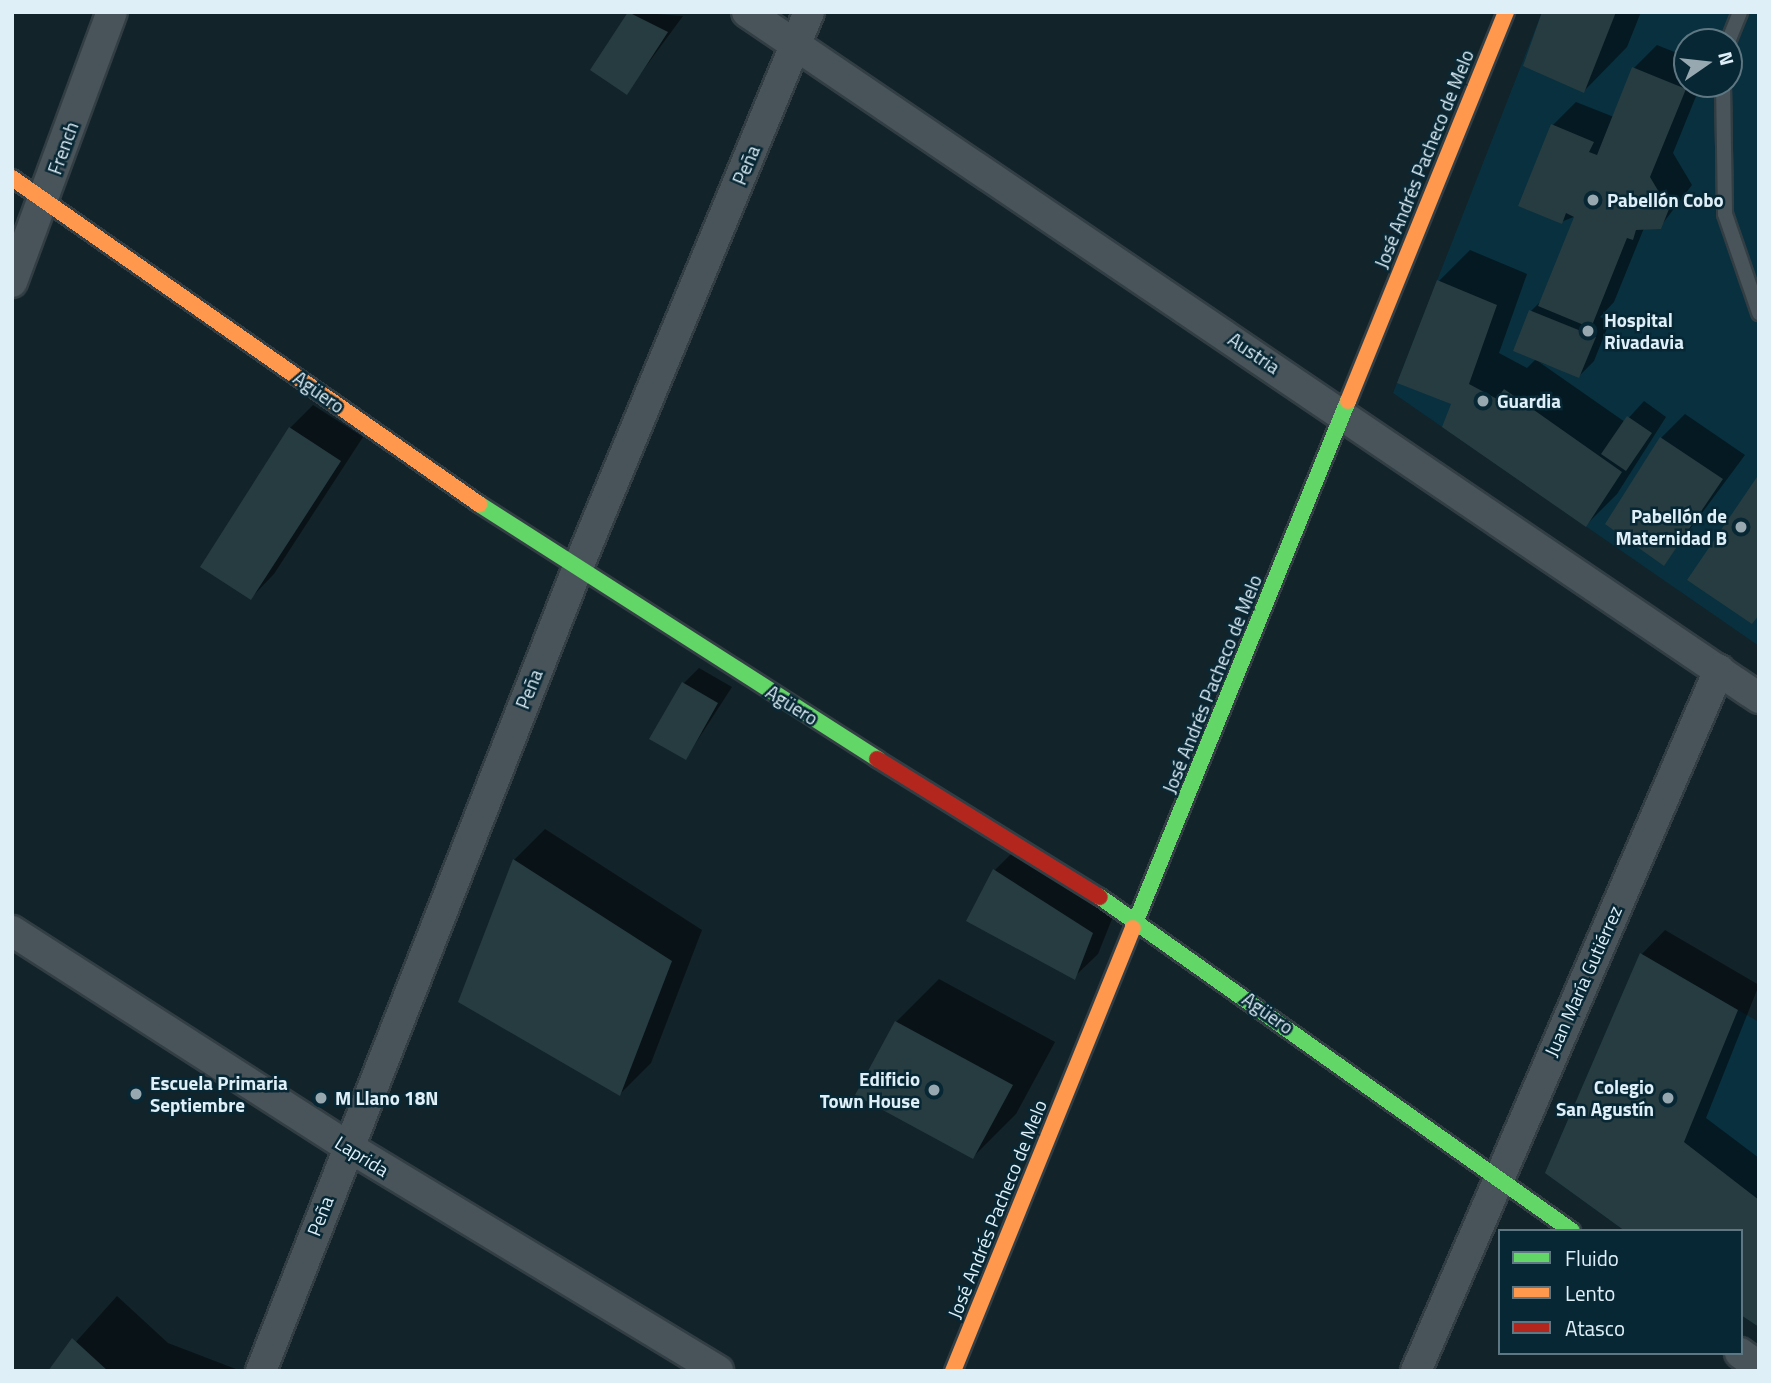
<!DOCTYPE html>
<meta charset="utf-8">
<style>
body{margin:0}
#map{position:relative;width:1771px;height:1383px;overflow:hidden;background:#12232a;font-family:"Titillium Web",sans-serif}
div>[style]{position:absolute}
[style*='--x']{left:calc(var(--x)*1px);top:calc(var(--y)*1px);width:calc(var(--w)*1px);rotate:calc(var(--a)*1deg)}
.built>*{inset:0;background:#08303f}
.shadow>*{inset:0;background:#0007}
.building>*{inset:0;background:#263c41}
.roads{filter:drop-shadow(2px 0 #323e44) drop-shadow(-2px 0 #323e44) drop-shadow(0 2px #323e44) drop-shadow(0 -2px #323e44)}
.lane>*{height:14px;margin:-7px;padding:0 7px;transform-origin:7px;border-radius:7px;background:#48545a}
.street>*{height:30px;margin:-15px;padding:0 15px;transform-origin:15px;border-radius:15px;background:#48545a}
.fast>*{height:16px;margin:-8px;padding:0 8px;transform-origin:8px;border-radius:8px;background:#63d668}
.slow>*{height:16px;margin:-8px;padding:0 8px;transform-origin:8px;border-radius:8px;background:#ff974d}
.jam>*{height:16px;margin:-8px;padding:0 8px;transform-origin:8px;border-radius:8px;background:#b3261e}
.dots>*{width:19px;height:19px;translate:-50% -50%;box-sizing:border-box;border:4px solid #082734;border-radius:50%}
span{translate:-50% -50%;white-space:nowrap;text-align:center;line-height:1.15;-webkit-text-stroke:5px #082734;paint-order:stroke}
.street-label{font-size:19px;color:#deeff8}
.poi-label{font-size:19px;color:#deeff8;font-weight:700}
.left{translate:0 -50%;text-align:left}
.right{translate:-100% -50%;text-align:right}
.frame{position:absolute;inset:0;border:14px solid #deeff8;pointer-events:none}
.legend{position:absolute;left:1498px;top:1229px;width:245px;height:126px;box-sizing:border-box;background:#082734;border:2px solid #5e7782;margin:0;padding:9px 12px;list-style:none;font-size:21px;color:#deeff8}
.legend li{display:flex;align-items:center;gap:14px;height:35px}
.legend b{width:35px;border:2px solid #5e7782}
.north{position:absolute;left:1673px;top:28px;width:70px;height:70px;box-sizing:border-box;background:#082734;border:2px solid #5e7782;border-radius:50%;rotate:76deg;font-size:19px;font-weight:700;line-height:28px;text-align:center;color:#deeff8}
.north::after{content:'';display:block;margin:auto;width:24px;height:32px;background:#97a8b0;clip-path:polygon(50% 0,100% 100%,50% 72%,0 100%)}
</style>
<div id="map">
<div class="built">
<i style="clip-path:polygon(evenodd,1542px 12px,1759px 12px,1759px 646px,1393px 393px,1542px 12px,1687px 42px,1729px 42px,1729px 84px,1687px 84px,1687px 42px)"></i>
<i style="clip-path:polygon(1640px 953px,1759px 1022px,1759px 1327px,1741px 1315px,1741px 1231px,1625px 1231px,1545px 1173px)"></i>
</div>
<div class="shadow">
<i style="clip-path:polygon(630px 12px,683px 16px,627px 92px,592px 70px)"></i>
<i style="clip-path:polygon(1544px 12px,1641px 12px,1627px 47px,1584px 91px)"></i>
<i style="clip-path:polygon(1657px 45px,1687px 57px,1687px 84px,1701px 84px,1673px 153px,1692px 185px,1660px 227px,1644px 228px,1614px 302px,1600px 317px,1610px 321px,1594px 361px,1579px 376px,1539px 362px,1625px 422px,1644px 401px,1666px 417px,1617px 494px,1586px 525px,1453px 403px,1439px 281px,1470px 250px,1527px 274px,1499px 353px,1527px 368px,1536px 359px,1531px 311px,1543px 299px,1576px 216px,1561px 222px,1553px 125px,1576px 102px,1614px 117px,1634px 68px)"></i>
<i style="clip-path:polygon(313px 405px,363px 437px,274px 574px,251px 598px,290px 428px)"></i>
<i style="clip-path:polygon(1685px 414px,1745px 455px,1664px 564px,1661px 438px)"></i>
<i style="clip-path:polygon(699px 668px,732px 687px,686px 758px,683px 684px)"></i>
<i style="clip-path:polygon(545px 829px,702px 930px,651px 1063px,620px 1094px,460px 1001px,514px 860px)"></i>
<i style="clip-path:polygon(1018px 847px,1116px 909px,1098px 954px,1074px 977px,995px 870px)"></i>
<i style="clip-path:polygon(1665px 930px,1759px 985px,1706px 1118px,1759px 1158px,1759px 1325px,1741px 1231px,1547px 1173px,1642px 954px)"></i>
<i style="clip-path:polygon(939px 979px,1055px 1042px,1016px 1114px,973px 1157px,896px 1022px)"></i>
<i style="clip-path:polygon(117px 1296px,168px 1343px,241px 1371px,50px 1371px)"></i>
</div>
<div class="building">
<i style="clip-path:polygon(628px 12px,668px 32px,627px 95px,590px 70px)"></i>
<i style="clip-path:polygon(1542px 12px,1616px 12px,1584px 93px,1523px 66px)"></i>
<i style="clip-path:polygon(1632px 67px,1686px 89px,1650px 177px,1669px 209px,1661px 229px,1636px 230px,1633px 240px,1627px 238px,1591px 328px,1538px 306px,1574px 217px,1566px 213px,1562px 224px,1518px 206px,1551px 124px,1594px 142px,1589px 152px,1597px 155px)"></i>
<i style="clip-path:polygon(1437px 280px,1497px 305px,1469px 384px,1497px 399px,1504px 389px,1622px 472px,1586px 527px,1442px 427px,1451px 404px,1397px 383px)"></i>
<i style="clip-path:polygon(1529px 310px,1596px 337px,1579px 378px,1513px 351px)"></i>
<i style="clip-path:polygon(1627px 416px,1652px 433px,1626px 471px,1601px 454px)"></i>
<i style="clip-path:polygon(289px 427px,341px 461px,251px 600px,200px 567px)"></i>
<i style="clip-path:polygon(1660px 437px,1723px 479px,1664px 566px,1605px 524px)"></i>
<i style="clip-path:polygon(1759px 474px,1759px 615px,1752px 624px,1687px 580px)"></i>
<i style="clip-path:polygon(682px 682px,718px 703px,686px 760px,649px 739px)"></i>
<i style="clip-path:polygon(513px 859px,672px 961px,620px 1096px,458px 1002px)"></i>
<i style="clip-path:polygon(993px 869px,1093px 933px,1075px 980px,966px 921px)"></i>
<i style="clip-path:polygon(1640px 953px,1738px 1010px,1684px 1142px,1759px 1200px,1759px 1327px,1741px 1315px,1741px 1231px,1625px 1231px,1545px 1173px)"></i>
<i style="clip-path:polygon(895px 1021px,1013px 1085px,973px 1159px,855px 1095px)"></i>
<i style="clip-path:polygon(72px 1338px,108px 1371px,48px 1371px)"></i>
</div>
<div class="roads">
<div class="lane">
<i style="--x:1728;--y:42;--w:32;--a:-68"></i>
<i style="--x:1723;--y:84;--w:130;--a:89.1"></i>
<i style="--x:1725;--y:214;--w:105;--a:71"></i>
</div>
<div class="street">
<i style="--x:747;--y:12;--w:1223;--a:34.13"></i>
<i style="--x:12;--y:282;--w:288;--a:-69.7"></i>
<i style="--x:12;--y:931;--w:398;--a:32.7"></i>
<i style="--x:347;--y:1146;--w:434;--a:31.2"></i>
<i style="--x:1740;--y:1353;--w:24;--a:36"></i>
<i style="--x:261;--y:1371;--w:859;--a:-68.48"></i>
<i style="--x:576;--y:572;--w:607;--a:-67.41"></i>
<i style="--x:1416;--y:1371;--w:764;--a:-66.62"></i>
</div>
<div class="fast">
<i style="--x:479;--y:504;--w:473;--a:32.6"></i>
<i style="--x:1100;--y:897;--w:578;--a:35.28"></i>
<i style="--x:1133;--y:928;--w:569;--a:-67.81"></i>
</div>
<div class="slow">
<i style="--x:12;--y:178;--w:570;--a:34.92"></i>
<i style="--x:1348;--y:401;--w:420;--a:-67.9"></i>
<i style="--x:953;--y:1371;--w:478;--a:-67.9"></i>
</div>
<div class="jam">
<i style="--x:877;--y:759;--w:262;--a:31.8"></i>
</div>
</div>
<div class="dots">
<i style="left:1593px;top:200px;background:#97a8b0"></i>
<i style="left:1588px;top:331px;background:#97a8b0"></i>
<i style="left:1483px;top:401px;background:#97a8b0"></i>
<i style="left:1741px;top:527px;background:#97a8b0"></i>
<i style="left:934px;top:1090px;background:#97a8b0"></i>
<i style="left:136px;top:1094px;background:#97a8b0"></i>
<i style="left:321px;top:1098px;background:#97a8b0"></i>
<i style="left:1668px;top:1098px;background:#97a8b0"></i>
</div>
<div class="street-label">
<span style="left:63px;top:148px;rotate:-70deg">French</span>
<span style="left:1424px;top:159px;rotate:-68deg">José Andrés Pacheco de Melo</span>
<span style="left:746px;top:165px;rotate:-67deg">Peña</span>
<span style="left:1254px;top:353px;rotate:34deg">Austria</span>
<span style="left:319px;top:392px;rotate:35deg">Agüero</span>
<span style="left:1212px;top:684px;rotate:-68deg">José Andrés Pacheco de Melo</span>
<span style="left:529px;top:689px;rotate:-68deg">Peña</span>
<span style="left:792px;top:705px;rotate:32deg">Agüero</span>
<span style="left:1583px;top:981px;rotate:-66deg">Juan María Gutiérrez</span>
<span style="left:1268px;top:1013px;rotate:35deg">Agüero</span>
<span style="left:362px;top:1156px;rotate:32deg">Laprida</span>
<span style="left:997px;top:1209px;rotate:-68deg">José Andrés Pacheco de Melo</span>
<span style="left:320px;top:1216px;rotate:-69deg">Peña</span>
</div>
<div class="poi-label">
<span class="left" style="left:1607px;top:200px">Pabellón Cobo</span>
<span class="left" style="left:1604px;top:331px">Hospital<br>Rivadavia</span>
<span class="left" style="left:1497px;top:401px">Guardia</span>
<span class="right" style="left:1727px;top:527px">Pabellón de<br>Maternidad B</span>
<span class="right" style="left:920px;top:1090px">Edificio<br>Town House</span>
<span class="left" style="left:150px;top:1094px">Escuela Primaria<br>Septiembre</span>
<span class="right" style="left:1654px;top:1098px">Colegio<br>San Agustín</span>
<span class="left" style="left:335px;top:1098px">M Llano 18N</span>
</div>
<div class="frame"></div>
<ul class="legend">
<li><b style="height:9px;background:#63d668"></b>Fluido</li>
<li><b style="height:9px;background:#ff974d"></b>Lento</li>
<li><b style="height:9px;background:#b3261e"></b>Atasco</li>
</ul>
<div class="north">N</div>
</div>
